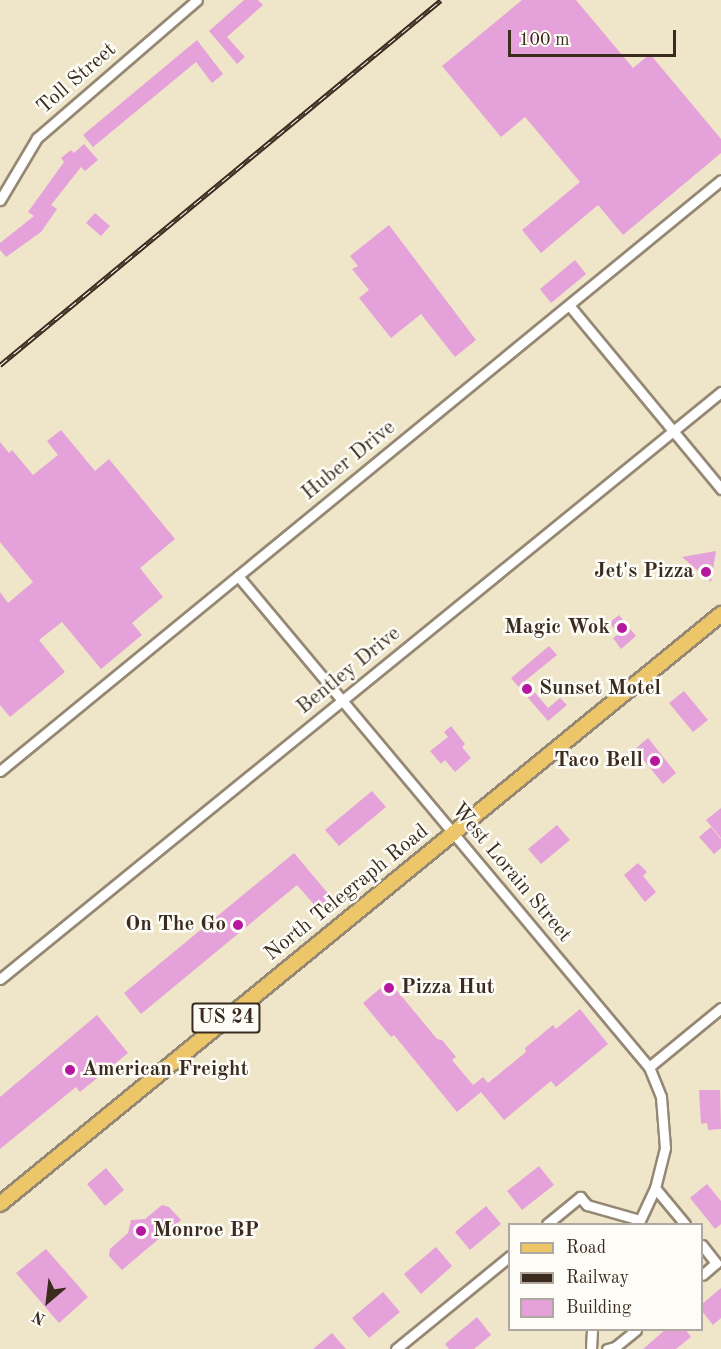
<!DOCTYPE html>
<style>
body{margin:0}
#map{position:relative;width:721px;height:1349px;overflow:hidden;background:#efe6c9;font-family:"Old Standard TT",serif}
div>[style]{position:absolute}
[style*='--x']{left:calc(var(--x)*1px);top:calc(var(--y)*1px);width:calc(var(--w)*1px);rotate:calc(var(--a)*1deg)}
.building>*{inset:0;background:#e5a1d9}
.roads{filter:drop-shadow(2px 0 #958874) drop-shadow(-2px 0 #958874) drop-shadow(0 2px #958874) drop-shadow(0 -2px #958874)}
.street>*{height:9px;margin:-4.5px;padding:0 4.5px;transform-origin:4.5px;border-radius:4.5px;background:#fff}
.primary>*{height:14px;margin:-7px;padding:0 7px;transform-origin:7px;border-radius:7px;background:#ecc669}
.rail>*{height:5px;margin-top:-2.5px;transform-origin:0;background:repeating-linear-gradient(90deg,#fdfcf7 0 9px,#3b2a1e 0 18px);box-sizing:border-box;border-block:2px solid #3b2a1e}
.dots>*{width:16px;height:16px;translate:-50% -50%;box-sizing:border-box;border:3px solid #fdfcf7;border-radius:50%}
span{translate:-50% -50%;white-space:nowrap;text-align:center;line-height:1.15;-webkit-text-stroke:5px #fdfcf7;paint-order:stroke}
.shield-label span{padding:2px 4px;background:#fdfcf7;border:2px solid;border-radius:4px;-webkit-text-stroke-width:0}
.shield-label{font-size:20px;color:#3b2a1e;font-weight:700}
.street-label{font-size:21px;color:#3b2a1e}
.poi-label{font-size:21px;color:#3b2a1e;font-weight:700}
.right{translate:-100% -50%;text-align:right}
.left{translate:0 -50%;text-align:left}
.legend{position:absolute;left:508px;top:1223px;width:195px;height:108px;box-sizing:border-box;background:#fdfcf7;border:2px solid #afa8a0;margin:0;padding:8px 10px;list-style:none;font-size:18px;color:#3b2a1e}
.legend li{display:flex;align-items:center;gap:12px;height:30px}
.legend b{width:30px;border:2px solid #afa8a0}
.north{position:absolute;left:18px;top:1271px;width:60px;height:60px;-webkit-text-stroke:4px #fdfcf7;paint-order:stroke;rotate:208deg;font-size:16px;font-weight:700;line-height:24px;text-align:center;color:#3b2a1e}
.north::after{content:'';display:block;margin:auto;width:21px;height:27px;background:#3b2a1e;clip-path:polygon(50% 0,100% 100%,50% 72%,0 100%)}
.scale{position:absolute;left:508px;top:30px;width:168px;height:27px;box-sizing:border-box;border:3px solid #3b2a1e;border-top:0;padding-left:8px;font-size:18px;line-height:21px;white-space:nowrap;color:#3b2a1e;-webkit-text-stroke:4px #fdfcf7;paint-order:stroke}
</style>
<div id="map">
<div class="building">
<i style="clip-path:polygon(244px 0,258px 0,263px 5px,227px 37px,245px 57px,237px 64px,209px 31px)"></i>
<i style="clip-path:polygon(522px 0,576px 0,633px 68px,650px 54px,721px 139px,721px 153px,623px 235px,598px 205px,541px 253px,522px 230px,580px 182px,525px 117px,501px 137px,442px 66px)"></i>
<i style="clip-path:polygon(197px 40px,223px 74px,212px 83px,196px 62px,93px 147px,83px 135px)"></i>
<i style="clip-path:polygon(84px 144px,98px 160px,85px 171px,81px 167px,51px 205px,57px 209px,41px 232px,6px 257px,0 250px,0 243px,34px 216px,28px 212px,64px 162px,61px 158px,71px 150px,74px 153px)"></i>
<i style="clip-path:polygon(95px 213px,110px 226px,101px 236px,86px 223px)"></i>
<i style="clip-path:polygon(389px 225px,476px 340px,455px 357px,421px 314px,391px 338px,359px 298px,369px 290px,352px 269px,358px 266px,350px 256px)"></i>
<i style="clip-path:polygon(575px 260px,586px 274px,551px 303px,540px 289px)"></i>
<i style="clip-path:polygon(61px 430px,95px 471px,109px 459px,175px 539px,140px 568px,163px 597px,132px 623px,142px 635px,101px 669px,62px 622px,39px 640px,65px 672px,10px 717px,0 705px,0 592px,8px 603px,33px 582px,0 542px,0 442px,9px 453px,12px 450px,33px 475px,58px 455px,47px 441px)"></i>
<i style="clip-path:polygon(716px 551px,711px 582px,682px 557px)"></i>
<i style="clip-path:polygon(619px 615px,636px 636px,621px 649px,613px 638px,619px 634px,609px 623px)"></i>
<i style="clip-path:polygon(549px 646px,557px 655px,525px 681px,548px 708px,560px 698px,567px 705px,548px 721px,511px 678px)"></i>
<i style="clip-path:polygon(684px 691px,708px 720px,693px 732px,669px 703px)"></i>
<i style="clip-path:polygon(451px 726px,465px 744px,462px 747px,471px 758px,455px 772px,445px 760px,441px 764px,430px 751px,448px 737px,444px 732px)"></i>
<i style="clip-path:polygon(648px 738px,676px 773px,663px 784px,635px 749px)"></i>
<i style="clip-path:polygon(372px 791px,386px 807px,339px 846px,325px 830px)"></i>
<i style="clip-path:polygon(721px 808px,721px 838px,706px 820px)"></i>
<i style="clip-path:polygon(557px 825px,570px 840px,541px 864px,528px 849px)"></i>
<i style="clip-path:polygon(711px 827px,721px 839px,721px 848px,714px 854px,699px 837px)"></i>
<i style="clip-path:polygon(294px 853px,331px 897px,317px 908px,297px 885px,141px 1014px,124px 993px)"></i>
<i style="clip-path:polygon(638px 863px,647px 872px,643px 876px,656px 892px,645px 902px,624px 875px)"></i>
<i style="clip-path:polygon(389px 981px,437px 1039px,442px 1040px,456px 1057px,452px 1060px,473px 1085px,483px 1077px,488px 1083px,526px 1052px,525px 1048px,553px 1025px,556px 1029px,580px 1009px,608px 1044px,556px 1087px,551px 1081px,504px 1120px,481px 1092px,457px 1112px,394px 1035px,391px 1037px,363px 1003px)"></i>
<i style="clip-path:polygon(97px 1015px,128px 1053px,80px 1092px,76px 1087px,0 1149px,0 1097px)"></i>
<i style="clip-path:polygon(699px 1090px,720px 1090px,721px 1129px,708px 1130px,707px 1123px,701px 1124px)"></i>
<i style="clip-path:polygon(539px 1166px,554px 1185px,522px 1210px,507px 1191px)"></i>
<i style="clip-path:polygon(106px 1168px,124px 1190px,105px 1206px,87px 1184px)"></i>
<i style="clip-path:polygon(707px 1184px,721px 1201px,721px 1224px,715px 1229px,690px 1198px)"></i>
<i style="clip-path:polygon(162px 1205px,169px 1207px,181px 1220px,122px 1270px,109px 1256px,110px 1249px,128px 1233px,131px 1220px,145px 1219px)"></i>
<i style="clip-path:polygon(486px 1206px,501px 1224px,470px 1250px,455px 1232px)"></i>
<i style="clip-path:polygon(436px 1247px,452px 1266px,421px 1294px,404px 1274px)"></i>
<i style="clip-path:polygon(46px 1249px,88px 1297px,59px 1323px,16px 1273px)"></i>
<i style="clip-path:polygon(721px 1288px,721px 1318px,713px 1325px,702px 1311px,702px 1304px)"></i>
<i style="clip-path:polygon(383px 1292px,400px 1312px,369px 1338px,352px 1318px)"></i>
<i style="clip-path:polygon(477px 1317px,491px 1335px,474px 1349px,449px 1349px,445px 1344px)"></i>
<i style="clip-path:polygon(666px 1329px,685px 1329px,691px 1337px,676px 1349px,643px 1349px)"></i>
<i style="clip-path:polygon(332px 1333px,346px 1349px,313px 1349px)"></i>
</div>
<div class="roads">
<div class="street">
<i style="--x:0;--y:200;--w:72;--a:-59.2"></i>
<i style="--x:37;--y:138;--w:211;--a:-40.8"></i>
<i style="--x:569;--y:305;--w:239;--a:50.4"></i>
<i style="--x:238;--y:576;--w:640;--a:50.07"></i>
<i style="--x:649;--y:1067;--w:32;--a:68"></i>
<i style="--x:661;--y:1097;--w:51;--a:85.5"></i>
<i style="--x:665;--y:1148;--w:41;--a:104"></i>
<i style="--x:655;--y:1188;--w:40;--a:115"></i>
<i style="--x:0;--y:771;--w:932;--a:-39.34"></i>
<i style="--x:0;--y:979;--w:930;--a:-39.15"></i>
<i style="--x:649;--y:1067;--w:93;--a:-39.3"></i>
<i style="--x:655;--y:1188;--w:47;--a:50.2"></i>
<i style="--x:547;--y:1224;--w:43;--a:-39.3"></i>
<i style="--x:580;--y:1197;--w:11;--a:49"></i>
<i style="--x:587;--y:1205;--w:55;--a:15.8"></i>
<i style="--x:702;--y:1245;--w:23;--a:52"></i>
<i style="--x:716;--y:1263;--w:18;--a:139"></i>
<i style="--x:396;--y:1349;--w:147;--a:-39.2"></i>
<i style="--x:591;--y:1349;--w:19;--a:-87"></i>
<i style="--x:607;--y:1349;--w:8;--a:-14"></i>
<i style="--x:615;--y:1347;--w:27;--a:-39"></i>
</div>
<div class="primary">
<i style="--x:0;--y:1204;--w:932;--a:-39.29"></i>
</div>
</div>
<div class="rail">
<i style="--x:0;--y:365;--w:572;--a:-39.61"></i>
</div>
<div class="dots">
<i style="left:706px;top:572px;background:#b5179e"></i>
<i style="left:622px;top:628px;background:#b5179e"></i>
<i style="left:527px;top:689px;background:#b5179e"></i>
<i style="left:655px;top:761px;background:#b5179e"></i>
<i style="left:238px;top:925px;background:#b5179e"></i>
<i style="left:389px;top:988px;background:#b5179e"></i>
<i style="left:70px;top:1070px;background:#b5179e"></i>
<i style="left:141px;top:1231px;background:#b5179e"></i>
</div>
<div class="shield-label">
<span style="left:226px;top:1018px">US 24</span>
</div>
<div class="street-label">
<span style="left:77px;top:79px;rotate:-41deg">Toll Street</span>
<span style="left:349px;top:461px;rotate:-39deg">Huber Drive</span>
<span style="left:349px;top:671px;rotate:-39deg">Bentley Drive</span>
<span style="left:511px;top:873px;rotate:50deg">West Lorain Street</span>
<span style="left:347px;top:893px;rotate:-39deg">North Telegraph Road</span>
</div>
<div class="poi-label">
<span class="right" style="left:694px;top:572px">Jet's Pizza</span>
<span class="right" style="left:610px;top:628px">Magic Wok</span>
<span class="left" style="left:539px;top:689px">Sunset Motel</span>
<span class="right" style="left:643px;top:761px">Taco Bell</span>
<span class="right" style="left:226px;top:925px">On The Go</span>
<span class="left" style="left:401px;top:988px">Pizza Hut</span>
<span class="left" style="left:82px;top:1070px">American Freight</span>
<span class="left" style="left:153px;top:1231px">Monroe BP</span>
</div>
<ul class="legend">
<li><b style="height:8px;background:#ecc669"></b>Road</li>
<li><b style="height:8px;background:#3b2a1e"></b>Railway</li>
<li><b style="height:16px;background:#e5a1d9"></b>Building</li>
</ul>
<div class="north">N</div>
<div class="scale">100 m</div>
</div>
